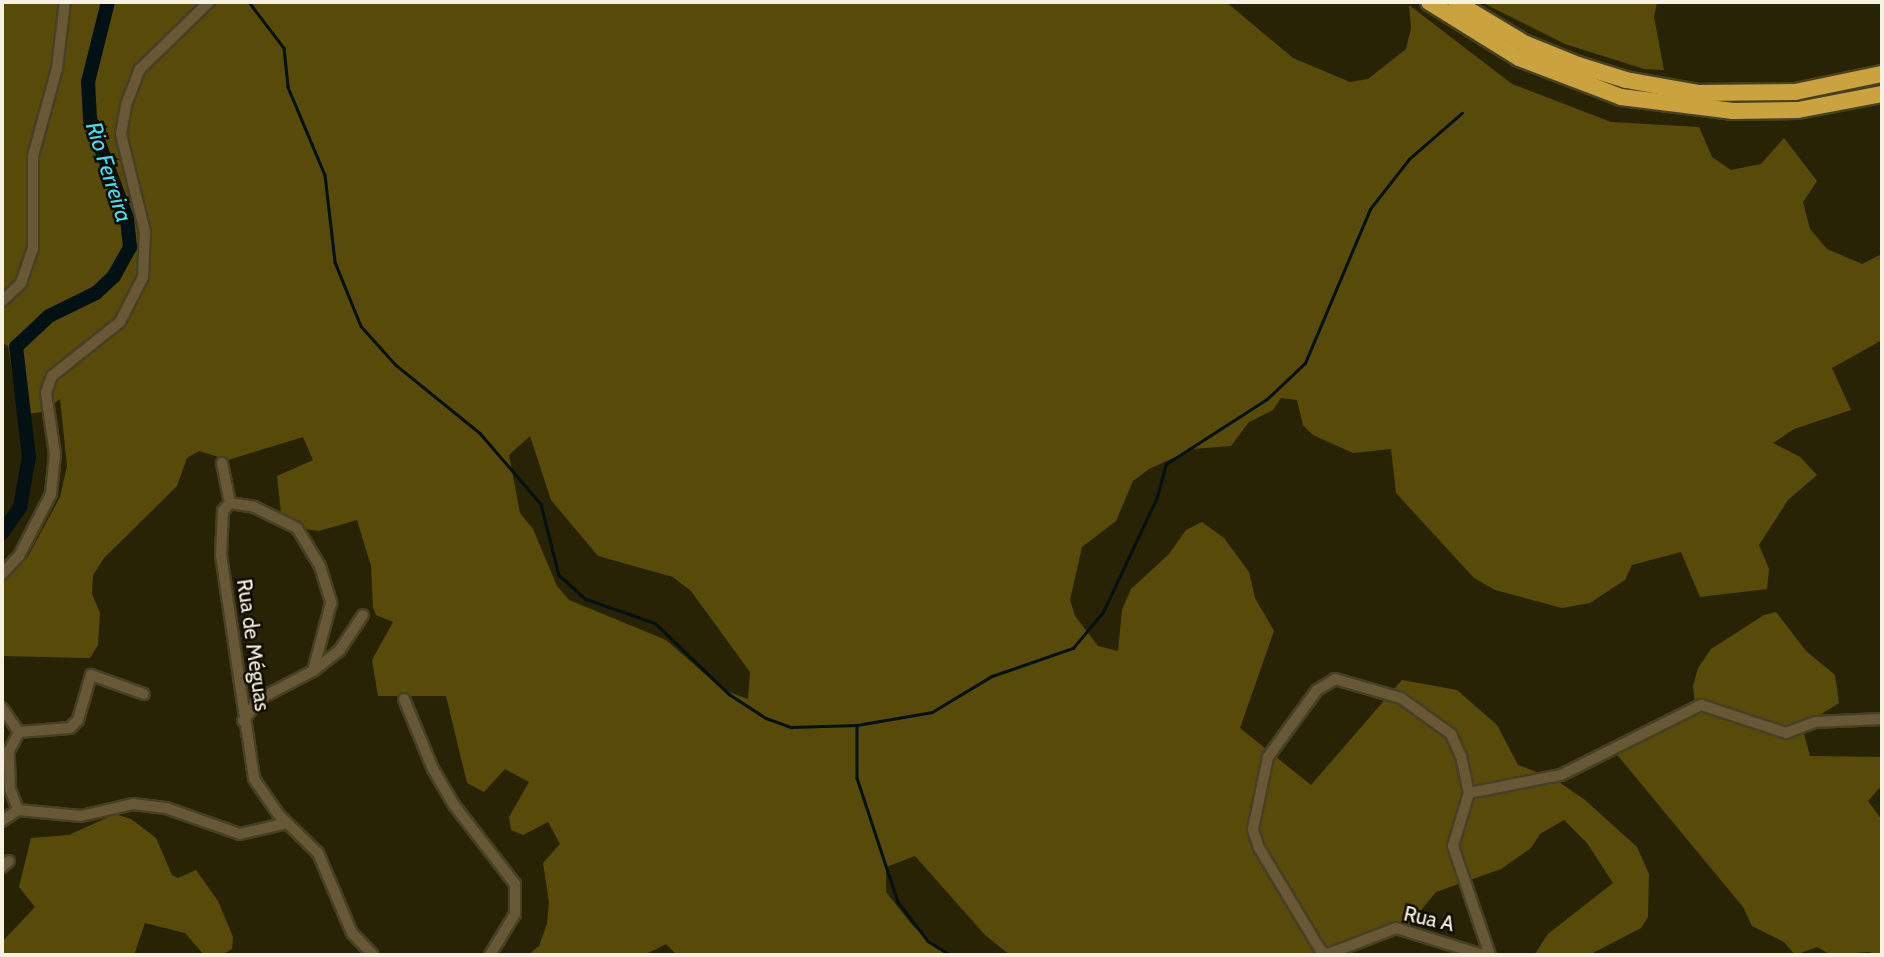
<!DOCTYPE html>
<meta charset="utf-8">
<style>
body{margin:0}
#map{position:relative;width:1884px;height:957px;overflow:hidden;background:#292305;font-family:Cabin,sans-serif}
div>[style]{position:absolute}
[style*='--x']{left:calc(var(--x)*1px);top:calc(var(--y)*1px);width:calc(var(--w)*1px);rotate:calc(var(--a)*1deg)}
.green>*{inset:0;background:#584b09}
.stream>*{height:2.5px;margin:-1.25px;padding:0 1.25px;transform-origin:1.25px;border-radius:1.25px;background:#021114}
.river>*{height:14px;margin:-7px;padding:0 7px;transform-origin:7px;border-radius:7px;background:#021114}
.roads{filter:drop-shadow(2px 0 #464024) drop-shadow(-2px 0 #464024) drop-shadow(0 2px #464024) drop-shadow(0 -2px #464024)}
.minor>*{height:10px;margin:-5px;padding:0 5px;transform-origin:5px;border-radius:5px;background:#685835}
.highway>*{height:16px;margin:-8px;padding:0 8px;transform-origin:8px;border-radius:8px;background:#caa23e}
span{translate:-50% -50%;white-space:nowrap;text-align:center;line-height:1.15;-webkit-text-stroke:5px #0f0c03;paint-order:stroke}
.street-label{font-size:21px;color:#f6f2e1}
.water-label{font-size:23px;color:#48dbed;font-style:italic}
.frame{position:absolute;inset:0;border:4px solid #f6f2e1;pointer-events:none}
</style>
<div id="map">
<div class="green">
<i style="clip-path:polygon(evenodd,2px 2px,1226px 2px,1293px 58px,1350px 82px,1368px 79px,1406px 49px,1411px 28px,1409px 5px,1512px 84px,1611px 122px,1699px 127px,1712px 157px,1731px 170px,1761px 164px,1784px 138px,1817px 181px,1803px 202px,1810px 229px,1827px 249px,1862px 264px,1882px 254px,1882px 340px,1832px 368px,1851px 410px,1794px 429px,1773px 443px,1800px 457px,1817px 475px,1788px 500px,1759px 545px,1769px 569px,1767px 589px,1700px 597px,1681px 552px,1632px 565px,1625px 580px,1590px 603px,1562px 608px,1495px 590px,1474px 578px,1396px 493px,1391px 449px,1353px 453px,1313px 435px,1303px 425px,1297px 400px,1281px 398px,1273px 410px,1249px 422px,1231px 446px,1193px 449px,1149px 469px,1133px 481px,1116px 521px,1082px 547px,1070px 600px,1075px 616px,1098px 646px,1118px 651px,1122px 610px,1131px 589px,1169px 554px,1186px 530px,1202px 522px,1224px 538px,1249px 572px,1255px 598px,1274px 631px,1240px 728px,1311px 785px,1402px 680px,1457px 690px,1497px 725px,1518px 765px,1553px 778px,1585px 800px,1637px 847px,1649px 874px,1648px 917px,1641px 928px,1589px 955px,1534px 955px,1548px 934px,1613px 883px,1587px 843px,1564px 820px,1540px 834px,1531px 848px,1501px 869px,1436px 892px,1407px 927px,1374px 929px,1349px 941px,1349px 955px,1010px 955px,985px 935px,915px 856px,886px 867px,886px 892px,913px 926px,947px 955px,677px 955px,666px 944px,644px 955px,528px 955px,539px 946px,547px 924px,549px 902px,543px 863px,560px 844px,548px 822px,523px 835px,511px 830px,509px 817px,529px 782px,505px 769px,484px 792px,467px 783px,446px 696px,378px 696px,372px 660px,393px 622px,376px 615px,373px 607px,371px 566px,357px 520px,319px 531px,305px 529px,281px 513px,277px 476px,313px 460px,303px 437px,228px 460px,199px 451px,187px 458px,177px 486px,104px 558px,93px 575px,92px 594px,100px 613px,98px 645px,90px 658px,2px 656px,2px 582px,27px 558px,60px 497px,67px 466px,60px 399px,43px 412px,18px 415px,8px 346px,2px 343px,2px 2px,530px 436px,551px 500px,598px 556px,673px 577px,691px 591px,750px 672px,748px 699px,723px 690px,666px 640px,569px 600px,557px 586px,533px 529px,520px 513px,509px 455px,530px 436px)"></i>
<i style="clip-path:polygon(1481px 2px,1657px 2px,1654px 17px,1664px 70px,1644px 69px,1565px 44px)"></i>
<i style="clip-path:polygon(1776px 612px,1806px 651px,1835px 675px,1839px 703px,1802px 726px,1810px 756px,1882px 757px,1882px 785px,1868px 801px,1882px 820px,1882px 955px,1868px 952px,1831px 955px,1817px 947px,1795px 955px,1784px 942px,1752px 926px,1743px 907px,1614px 751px,1640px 743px,1695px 704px,1693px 686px,1698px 668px,1711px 649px,1764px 615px)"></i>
<i style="clip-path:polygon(115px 814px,131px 819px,156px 838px,172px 875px,178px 878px,196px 870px,218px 901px,233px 937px,232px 949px,222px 955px,204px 955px,185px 933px,145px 923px,134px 955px,2px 955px,2px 942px,35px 907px,19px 887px,31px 838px,69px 835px)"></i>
</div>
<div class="stream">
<i style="--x:249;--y:2;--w:58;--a:52.7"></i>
<i style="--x:284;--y:48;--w:39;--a:84"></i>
<i style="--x:288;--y:87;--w:95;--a:67.2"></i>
<i style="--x:325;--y:175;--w:88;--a:83.4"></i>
<i style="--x:335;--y:262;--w:69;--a:67.9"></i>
<i style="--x:361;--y:326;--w:52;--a:48.1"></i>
<i style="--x:396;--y:365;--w:108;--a:39"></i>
<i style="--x:480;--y:433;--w:94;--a:49.3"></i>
<i style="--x:541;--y:504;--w:73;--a:75.8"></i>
<i style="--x:559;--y:575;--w:36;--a:42"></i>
<i style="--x:586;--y:599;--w:73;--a:19.2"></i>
<i style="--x:655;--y:623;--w:103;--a:43.8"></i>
<i style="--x:729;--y:694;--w:44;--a:33"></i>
<i style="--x:766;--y:718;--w:27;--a:20"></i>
<i style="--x:791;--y:727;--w:66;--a:-1.7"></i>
<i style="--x:857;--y:725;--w:53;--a:90"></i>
<i style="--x:857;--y:778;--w:131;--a:71.7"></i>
<i style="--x:898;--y:902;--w:49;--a:52.4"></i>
<i style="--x:928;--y:941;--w:26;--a:32"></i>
<i style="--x:857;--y:725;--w:76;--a:-9.8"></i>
<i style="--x:932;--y:712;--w:70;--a:-31"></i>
<i style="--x:992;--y:676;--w:86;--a:-19.1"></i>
<i style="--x:1073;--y:648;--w:47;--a:-50.2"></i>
<i style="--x:1103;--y:612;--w:127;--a:-64.8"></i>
<i style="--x:1157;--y:497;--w:34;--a:-75"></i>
<i style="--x:1166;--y:464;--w:120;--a:-32.8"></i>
<i style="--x:1267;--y:399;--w:52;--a:-43.5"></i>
<i style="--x:1305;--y:363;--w:167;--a:-67.1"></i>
<i style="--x:1370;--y:209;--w:63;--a:-52"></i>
<i style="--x:1409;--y:159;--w:70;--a:-41"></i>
</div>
<div class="river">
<i style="--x:2;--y:533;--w:32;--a:-55"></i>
<i style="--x:20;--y:507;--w:51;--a:-79.8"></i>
<i style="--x:29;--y:457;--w:111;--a:-96.7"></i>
<i style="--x:16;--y:347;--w:45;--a:-43.2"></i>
<i style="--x:49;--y:316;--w:52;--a:-26.1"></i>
<i style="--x:96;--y:293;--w:25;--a:-43"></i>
<i style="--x:114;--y:276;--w:33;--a:-61"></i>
<i style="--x:130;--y:247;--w:29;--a:-96"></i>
<i style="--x:127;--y:218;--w:106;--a:-110.5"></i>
<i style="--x:90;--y:119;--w:37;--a:-93"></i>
<i style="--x:88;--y:82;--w:82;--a:-76"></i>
</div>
<div class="roads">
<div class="minor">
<i style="--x:2;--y:301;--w:26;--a:-43"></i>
<i style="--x:21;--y:283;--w:36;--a:-71"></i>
<i style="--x:33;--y:249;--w:93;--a:-90"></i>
<i style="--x:33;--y:156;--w:91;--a:-74.7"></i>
<i style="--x:57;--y:68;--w:66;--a:-83.1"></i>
<i style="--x:222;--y:463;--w:41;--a:78.7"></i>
<i style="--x:230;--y:503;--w:11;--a:131"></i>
<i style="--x:223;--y:511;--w:44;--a:92.6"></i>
<i style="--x:221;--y:555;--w:226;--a:81.6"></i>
<i style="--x:254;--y:779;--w:44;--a:55.2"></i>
<i style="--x:279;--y:815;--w:54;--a:44.3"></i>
<i style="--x:318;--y:853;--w:87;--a:67"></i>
<i style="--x:352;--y:933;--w:30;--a:46"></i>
<i style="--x:230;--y:503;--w:24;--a:9"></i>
<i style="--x:254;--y:507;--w:48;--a:26"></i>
<i style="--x:297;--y:528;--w:44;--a:58.8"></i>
<i style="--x:320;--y:566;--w:39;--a:73"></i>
<i style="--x:331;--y:603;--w:70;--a:104.8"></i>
<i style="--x:313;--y:671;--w:61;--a:152.6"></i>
<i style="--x:259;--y:699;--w:27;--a:126"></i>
<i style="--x:2;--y:574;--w:25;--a:-47"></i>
<i style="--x:19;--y:556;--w:70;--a:-62.7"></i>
<i style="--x:51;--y:494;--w:40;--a:-84.3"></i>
<i style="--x:55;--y:454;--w:62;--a:-98.4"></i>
<i style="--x:46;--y:393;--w:18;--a:-71"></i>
<i style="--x:52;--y:376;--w:87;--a:-38.5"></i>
<i style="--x:120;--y:322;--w:51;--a:-62.9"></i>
<i style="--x:143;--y:277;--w:45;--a:-87.5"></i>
<i style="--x:145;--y:232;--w:101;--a:-103.8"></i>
<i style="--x:121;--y:134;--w:29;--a:-80"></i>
<i style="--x:126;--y:105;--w:39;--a:-69"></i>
<i style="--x:140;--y:69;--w:96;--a:-44.2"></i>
<i style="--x:313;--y:671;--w:33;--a:-38"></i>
<i style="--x:339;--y:651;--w:43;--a:-56.3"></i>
<i style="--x:404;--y:699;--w:76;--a:67.5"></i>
<i style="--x:433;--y:769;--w:42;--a:59.7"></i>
<i style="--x:454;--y:805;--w:100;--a:52.3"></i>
<i style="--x:515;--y:884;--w:30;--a:90"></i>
<i style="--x:515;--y:914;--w:48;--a:121.4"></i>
<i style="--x:2;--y:708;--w:29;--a:55"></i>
<i style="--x:19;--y:732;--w:51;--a:-4.5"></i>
<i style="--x:70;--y:728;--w:11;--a:-45"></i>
<i style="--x:78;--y:720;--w:47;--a:-73.9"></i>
<i style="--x:91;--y:675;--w:56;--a:19.7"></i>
<i style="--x:1469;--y:793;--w:94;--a:-11.1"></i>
<i style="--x:1561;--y:775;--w:157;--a:-26.6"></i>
<i style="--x:1701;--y:705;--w:89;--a:18.2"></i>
<i style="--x:1786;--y:733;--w:31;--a:-21"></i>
<i style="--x:1815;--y:722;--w:67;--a:-2.6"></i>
<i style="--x:18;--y:810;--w:63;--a:5.4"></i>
<i style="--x:81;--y:816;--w:53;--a:-13"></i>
<i style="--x:133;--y:804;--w:33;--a:7"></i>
<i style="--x:166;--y:808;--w:78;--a:19.4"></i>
<i style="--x:240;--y:834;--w:48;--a:-13.2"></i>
<i style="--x:18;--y:810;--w:22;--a:-111"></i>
<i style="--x:10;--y:789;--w:38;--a:-92"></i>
<i style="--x:9;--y:751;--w:21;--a:-62"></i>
<i style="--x:2;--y:821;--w:19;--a:-35"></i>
<i style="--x:2;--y:867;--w:9;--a:-41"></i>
<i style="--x:1328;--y:954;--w:8;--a:-157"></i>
<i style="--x:1321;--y:951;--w:120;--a:-121"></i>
<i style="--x:1259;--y:848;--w:20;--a:-108"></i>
<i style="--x:1253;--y:829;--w:74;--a:-78.2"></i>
<i style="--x:1268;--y:757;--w:83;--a:-53.8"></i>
<i style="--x:1317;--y:690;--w:21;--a:-31"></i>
<i style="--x:1335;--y:679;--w:69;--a:16.1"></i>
<i style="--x:1401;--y:698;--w:62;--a:35.8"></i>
<i style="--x:1451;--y:734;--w:24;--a:66"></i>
<i style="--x:1461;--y:756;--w:38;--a:78"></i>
<i style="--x:1469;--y:793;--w:55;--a:106.8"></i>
<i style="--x:1453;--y:846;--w:115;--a:71.3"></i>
<i style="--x:1328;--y:954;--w:73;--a:-20.9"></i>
<i style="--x:1396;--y:928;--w:91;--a:17.2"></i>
</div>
<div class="highway">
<i style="--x:1429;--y:2;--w:106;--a:31.9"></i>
<i style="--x:1519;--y:58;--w:109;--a:20.9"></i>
<i style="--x:1621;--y:97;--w:113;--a:7.1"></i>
<i style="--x:1733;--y:111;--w:65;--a:-0.9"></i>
<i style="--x:1798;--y:110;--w:86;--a:-10.8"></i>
<i style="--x:1456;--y:2;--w:82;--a:31"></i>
<i style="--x:1526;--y:44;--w:56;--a:22"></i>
<i style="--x:1578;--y:65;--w:50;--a:17.4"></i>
<i style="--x:1626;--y:80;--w:73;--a:10.2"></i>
<i style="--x:1698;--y:93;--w:97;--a:-0.6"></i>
<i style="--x:1795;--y:92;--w:89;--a:-11.7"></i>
</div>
</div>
<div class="street-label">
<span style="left:253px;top:645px;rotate:82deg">Rua de Méguas</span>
<span style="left:1429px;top:919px;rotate:13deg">Rua A</span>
</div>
<div class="water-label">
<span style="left:109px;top:172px;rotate:72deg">Rio Ferreira</span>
</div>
<div class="frame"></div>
</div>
